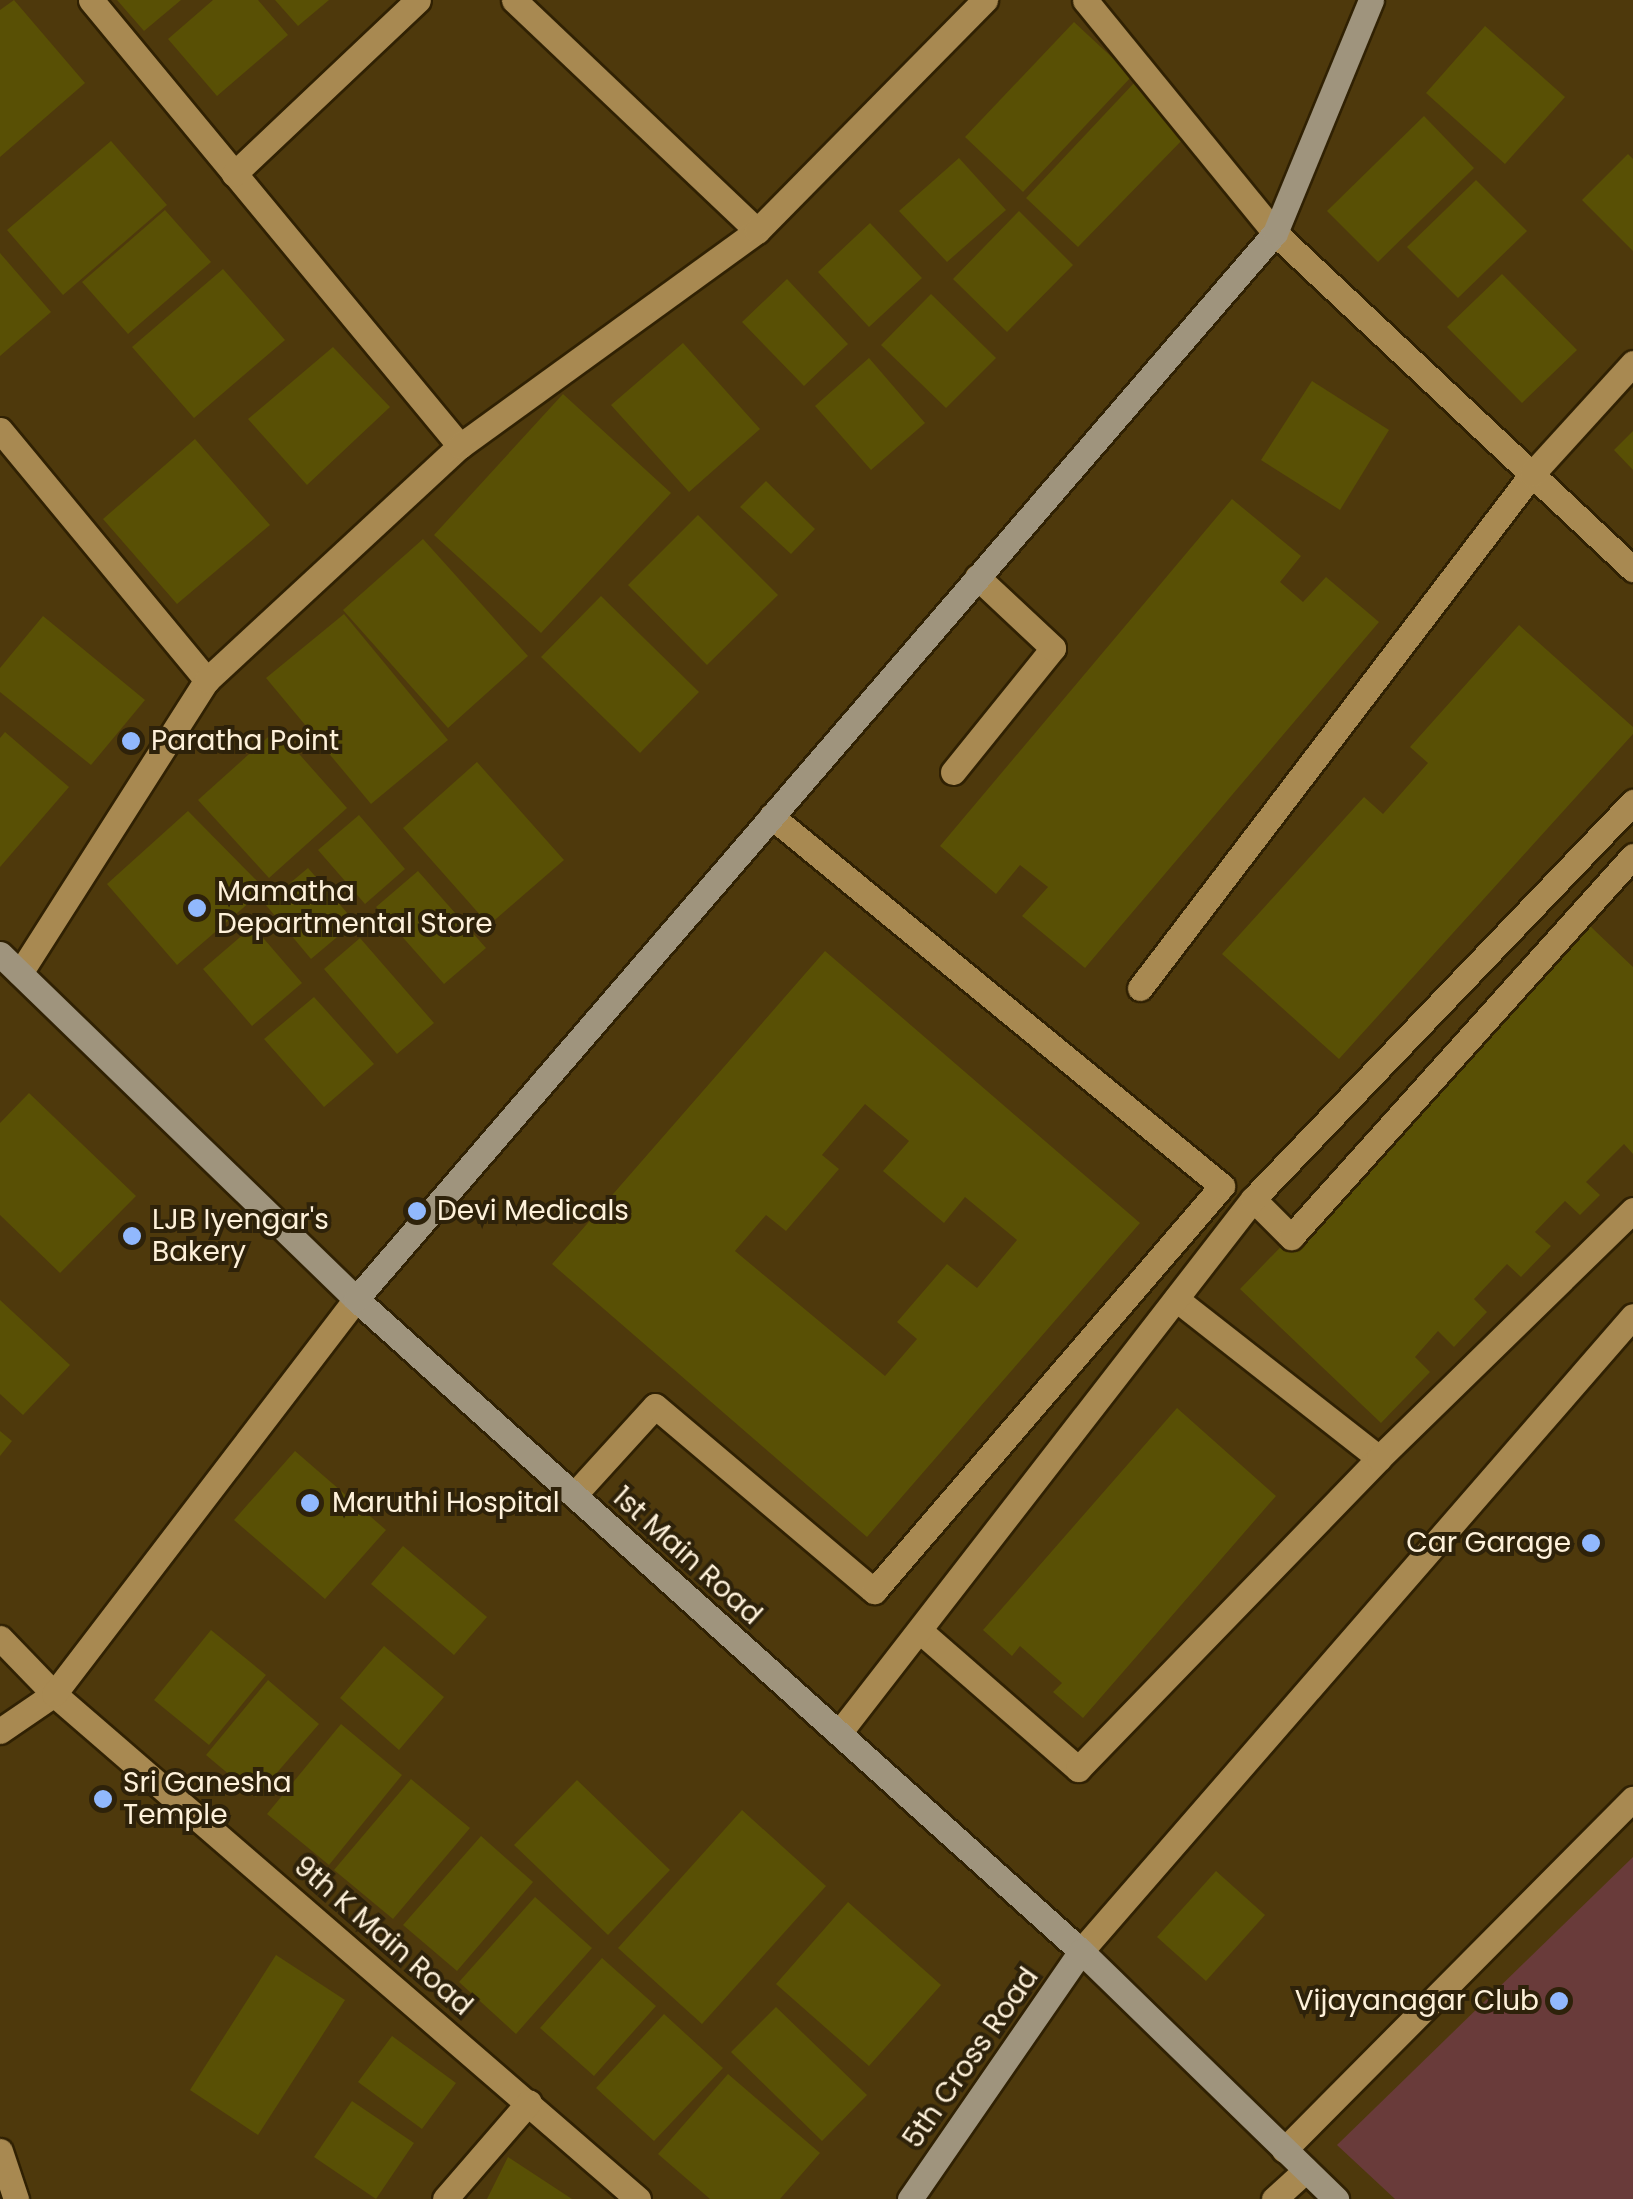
<!DOCTYPE html>
<style>
body{margin:0}
#map{position:relative;width:1633px;height:2199px;overflow:hidden;background:#4e390c;font-family:Poppins,sans-serif}
div>[style]{position:absolute}
[style*='--x']{left:calc(var(--x)*1px);top:calc(var(--y)*1px);width:calc(var(--w)*1px);rotate:calc(var(--a)*1deg)}
.green>*{inset:0;background:#693b3a}
.building>*{inset:0;background:#595005}
.roads{filter:drop-shadow(2px 0 #302103) drop-shadow(-2px 0 #302103) drop-shadow(0 2px #302103) drop-shadow(0 -2px #302103)}
.lane>*{height:25px;margin:-12.5px;padding:0 12.5px;transform-origin:12.5px;border-radius:12.5px;background:#a88951}
.street>*{height:25px;margin:-12.5px;padding:0 12.5px;transform-origin:12.5px;border-radius:12.5px;background:#a88951}
.secondary>*{height:25px;margin:-12.5px;padding:0 12.5px;transform-origin:12.5px;border-radius:12.5px;background:#9f947d}
.dots>*{width:28px;height:28px;translate:-50% -50%;box-sizing:border-box;border:5px solid #2e220a;border-radius:50%}
span{translate:-50% -50%;white-space:nowrap;text-align:center;line-height:1.15;-webkit-text-stroke:8px #2e220a;paint-order:stroke}
.poi-label{font-size:28px;color:#fef1da}
.left{translate:0 -50%;text-align:left}
.right{translate:-100% -50%;text-align:right}
.street-label{font-size:28px;color:#fef1da}
</style>
<div id="map">
<div class="green">
<i style="clip-path:polygon(1633px 1857px,1633px 2199px,1395px 2199px,1337px 2145px)"></i>
</div>
<div class="building">
<i style="clip-path:polygon(14px 0,85px 83px,0 157px,0 10px)"></i>
<i style="clip-path:polygon(117px 0,181px 0,144px 31px)"></i>
<i style="clip-path:polygon(213px 0,258px 0,288px 35px,217px 96px,168px 39px)"></i>
<i style="clip-path:polygon(275px 0,329px 0,298px 26px)"></i>
<i style="clip-path:polygon(1074px 22px,1132px 76px,1023px 192px,965px 137px)"></i>
<i style="clip-path:polygon(1485px 26px,1565px 97px,1505px 164px,1426px 93px)"></i>
<i style="clip-path:polygon(1134px 83px,1188px 134px,1078px 247px,1026px 198px)"></i>
<i style="clip-path:polygon(1424px 116px,1474px 168px,1378px 262px,1327px 211px)"></i>
<i style="clip-path:polygon(111px 141px,167px 205px,63px 295px,7px 230px)"></i>
<i style="clip-path:polygon(1628px 154px,1633px 159px,1633px 251px,1582px 200px)"></i>
<i style="clip-path:polygon(959px 158px,1006px 210px,947px 262px,899px 211px)"></i>
<i style="clip-path:polygon(1476px 180px,1527px 231px,1458px 298px,1407px 247px)"></i>
<i style="clip-path:polygon(165px 210px,211px 262px,128px 334px,82px 282px)"></i>
<i style="clip-path:polygon(1019px 211px,1073px 265px,1007px 332px,953px 279px)"></i>
<i style="clip-path:polygon(870px 223px,922px 278px,869px 327px,818px 272px)"></i>
<i style="clip-path:polygon(0 253px,51px 312px,0 356px)"></i>
<i style="clip-path:polygon(223px 269px,285px 340px,194px 418px,132px 347px)"></i>
<i style="clip-path:polygon(1502px 274px,1577px 350px,1522px 403px,1447px 327px)"></i>
<i style="clip-path:polygon(787px 279px,848px 344px,804px 386px,742px 322px)"></i>
<i style="clip-path:polygon(931px 294px,996px 358px,946px 408px,881px 345px)"></i>
<i style="clip-path:polygon(683px 343px,760px 429px,689px 492px,611px 405px)"></i>
<i style="clip-path:polygon(333px 347px,390px 407px,307px 485px,248px 419px)"></i>
<i style="clip-path:polygon(869px 358px,925px 423px,871px 470px,815px 406px)"></i>
<i style="clip-path:polygon(1312px 381px,1389px 430px,1340px 510px,1261px 460px)"></i>
<i style="clip-path:polygon(563px 394px,671px 493px,541px 633px,434px 535px)"></i>
<i style="clip-path:polygon(1633px 431px,1633px 470px,1614px 450px)"></i>
<i style="clip-path:polygon(195px 439px,270px 525px,177px 604px,103px 519px)"></i>
<i style="clip-path:polygon(766px 481px,815px 529px,791px 554px,740px 507px)"></i>
<i style="clip-path:polygon(1232px 499px,1301px 556px,1280px 582px,1303px 602px,1326px 577px,1379px 622px,1085px 968px,1022px 916px,1048px 887px,1020px 865px,996px 894px,940px 846px)"></i>
<i style="clip-path:polygon(698px 515px,778px 595px,707px 665px,628px 585px)"></i>
<i style="clip-path:polygon(423px 539px,528px 656px,448px 728px,343px 610px)"></i>
<i style="clip-path:polygon(601px 596px,699px 692px,640px 753px,541px 657px)"></i>
<i style="clip-path:polygon(344px 614px,448px 740px,371px 804px,266px 678px)"></i>
<i style="clip-path:polygon(43px 616px,145px 700px,91px 765px,0 692px,0 668px)"></i>
<i style="clip-path:polygon(1519px 625px,1633px 727px,1633px 734px,1339px 1059px,1222px 954px,1364px 797px,1383px 814px,1428px 763px,1410px 747px)"></i>
<i style="clip-path:polygon(277px 729px,347px 808px,269px 878px,198px 800px)"></i>
<i style="clip-path:polygon(5px 732px,69px 787px,0 867px,0 738px)"></i>
<i style="clip-path:polygon(477px 762px,564px 860px,489px 925px,403px 828px)"></i>
<i style="clip-path:polygon(188px 811px,265px 889px,177px 965px,107px 884px)"></i>
<i style="clip-path:polygon(359px 815px,405px 869px,365px 904px,318px 850px)"></i>
<i style="clip-path:polygon(308px 868px,355px 922px,311px 959px,265px 904px)"></i>
<i style="clip-path:polygon(418px 871px,486px 948px,444px 984px,376px 907px)"></i>
<i style="clip-path:polygon(253px 926px,302px 983px,252px 1026px,203px 969px)"></i>
<i style="clip-path:polygon(1590px 926px,1633px 967px,1633px 1154px,1624px 1144px,1586px 1182px,1600px 1195px,1580px 1215px,1565px 1201px,1535px 1232px,1551px 1246px,1521px 1277px,1507px 1264px,1474px 1299px,1487px 1312px,1454px 1347px,1438px 1331px,1415px 1357px,1430px 1372px,1381px 1423px,1240px 1289px)"></i>
<i style="clip-path:polygon(360px 938px,434px 1023px,397px 1054px,324px 969px)"></i>
<i style="clip-path:polygon(evenodd,825px 951px,1140px 1223px,867px 1537px,552px 1264px,825px 951px,865px 1104px,909px 1141px,883px 1171px,944px 1223px,965px 1197px,1017px 1240px,977px 1288px,947px 1264px,897px 1322px,917px 1339px,885px 1376px,735px 1251px,766px 1215px,786px 1231px,839px 1169px,822px 1155px,865px 1104px)"></i>
<i style="clip-path:polygon(314px 997px,374px 1064px,324px 1107px,264px 1039px)"></i>
<i style="clip-path:polygon(29px 1093px,136px 1196px,60px 1273px,0 1215px,0 1123px)"></i>
<i style="clip-path:polygon(0 1300px,70px 1365px,23px 1415px,0 1394px)"></i>
<i style="clip-path:polygon(1177px 1408px,1276px 1496px,1083px 1718px,1053px 1692px,1062px 1683px,1020px 1646px,1012px 1656px,983px 1630px)"></i>
<i style="clip-path:polygon(0 1431px,12px 1441px,0 1456px)"></i>
<i style="clip-path:polygon(295px 1451px,386px 1530px,325px 1599px,234px 1520px)"></i>
<i style="clip-path:polygon(403px 1546px,487px 1617px,454px 1655px,371px 1584px)"></i>
<i style="clip-path:polygon(211px 1630px,266px 1675px,209px 1745px,154px 1700px)"></i>
<i style="clip-path:polygon(384px 1646px,444px 1697px,399px 1750px,340px 1698px)"></i>
<i style="clip-path:polygon(268px 1680px,319px 1724px,256px 1797px,206px 1755px)"></i>
<i style="clip-path:polygon(341px 1724px,402px 1775px,329px 1865px,267px 1814px)"></i>
<i style="clip-path:polygon(411px 1779px,470px 1828px,393px 1919px,334px 1870px)"></i>
<i style="clip-path:polygon(577px 1780px,670px 1870px,608px 1935px,514px 1845px)"></i>
<i style="clip-path:polygon(742px 1810px,826px 1886px,702px 2024px,618px 1948px)"></i>
<i style="clip-path:polygon(481px 1836px,533px 1882px,457px 1971px,403px 1925px)"></i>
<i style="clip-path:polygon(1216px 1871px,1265px 1915px,1206px 1981px,1157px 1937px)"></i>
<i style="clip-path:polygon(535px 1897px,592px 1948px,516px 2034px,459px 1982px)"></i>
<i style="clip-path:polygon(848px 1902px,941px 1985px,869px 2066px,776px 1984px)"></i>
<i style="clip-path:polygon(276px 1955px,345px 2000px,258px 2135px,190px 2090px)"></i>
<i style="clip-path:polygon(602px 1958px,656px 2006px,594px 2076px,540px 2028px)"></i>
<i style="clip-path:polygon(776px 2007px,867px 2095px,822px 2141px,731px 2052px)"></i>
<i style="clip-path:polygon(664px 2014px,723px 2068px,654px 2141px,596px 2088px)"></i>
<i style="clip-path:polygon(392px 2036px,456px 2083px,422px 2129px,358px 2082px)"></i>
<i style="clip-path:polygon(728px 2074px,820px 2153px,780px 2199px,710px 2199px,658px 2154px)"></i>
<i style="clip-path:polygon(352px 2101px,414px 2143px,376px 2199px,314px 2157px)"></i>
<i style="clip-path:polygon(508px 2157px,572px 2199px,487px 2199px)"></i>
</div>
<div class="roads">
<div class="lane">
<i style="--x:953;--y:772;--w:159;--a:-51.1"></i>
<i style="--x:1053;--y:648;--w:104;--a:-136.9"></i>
<i style="--x:1253;--y:1199;--w:54;--a:45"></i>
<i style="--x:1291;--y:1237;--w:512;--a:-48.09"></i>
<i style="--x:1176;--y:1299;--w:258;--a:38.1"></i>
<i style="--x:574;--y:1495;--w:120;--a:-47.7"></i>
<i style="--x:655;--y:1406;--w:287;--a:40.2"></i>
<i style="--x:874;--y:1591;--w:534;--a:-49.33"></i>
<i style="--x:1222;--y:1186;--w:583;--a:-140.63"></i>
<i style="--x:920;--y:1631;--w:210;--a:41.1"></i>
<i style="--x:1078;--y:1769;--w:433;--a:-45.9"></i>
<i style="--x:1379;--y:1458;--w:355;--a:-44.3"></i>
<i style="--x:839;--y:1733;--w:676;--a:-52.21"></i>
<i style="--x:1253;--y:1199;--w:550;--a:-46.25"></i>
</div>
<div class="street">
<i style="--x:91;--y:0;--w:579;--a:50.4"></i>
<i style="--x:514;--y:0;--w:335;--a:43.5"></i>
<i style="--x:1085;--y:0;--w:301;--a:50.8"></i>
<i style="--x:1275;--y:233;--w:491;--a:43.2"></i>
<i style="--x:234;--y:174;--w:253;--a:-43.4"></i>
<i style="--x:0;--y:430;--w:325;--a:50.4"></i>
<i style="--x:20;--y:973;--w:348;--a:-57.5"></i>
<i style="--x:207;--y:680;--w:345;--a:-42.8"></i>
<i style="--x:460;--y:446;--w:367;--a:-35.9"></i>
<i style="--x:757;--y:231;--w:325;--a:-45.4"></i>
<i style="--x:1140;--y:988;--w:646;--a:-52.67"></i>
<i style="--x:1532;--y:474;--w:150;--a:-47.7"></i>
<i style="--x:0;--y:1638;--w:78;--a:46"></i>
<i style="--x:54;--y:1694;--w:772;--a:40.85"></i>
<i style="--x:0;--y:1731;--w:65;--a:-34.4"></i>
<i style="--x:54;--y:1694;--w:497;--a:-52.6"></i>
<i style="--x:1081;--y:1951;--w:841;--a:-49"></i>
<i style="--x:1284;--y:2150;--w:495;--a:-45.2"></i>
<i style="--x:0;--y:2151;--w:51;--a:71.6"></i>
<i style="--x:445;--y:2199;--w:128;--a:-49.1"></i>
<i style="--x:1274;--y:2199;--w:43;--a:-42.2"></i>
</div>
<div class="secondary">
<i style="--x:0;--y:954;--w:496;--a:44.1"></i>
<i style="--x:356;--y:1299;--w:975;--a:41.97"></i>
<i style="--x:1081;--y:1951;--w:356;--a:44.2"></i>
<i style="--x:356;--y:1299;--w:1407;--a:-49.24"></i>
<i style="--x:1275;--y:233;--w:252;--a:-67.6"></i>
<i style="--x:910;--y:2199;--w:301;--a:-55.4"></i>
</div>
</div>
<div class="dots">
<i style="left:131px;top:741px;background:#91b8fd"></i>
<i style="left:197px;top:908px;background:#91b8fd"></i>
<i style="left:417px;top:1211px;background:#91b8fd"></i>
<i style="left:132px;top:1236px;background:#91b8fd"></i>
<i style="left:310px;top:1503px;background:#91b8fd"></i>
<i style="left:1591px;top:1543px;background:#91b8fd"></i>
<i style="left:103px;top:1799px;background:#91b8fd"></i>
<i style="left:1559px;top:2001px;background:#91b8fd"></i>
</div>
<div class="poi-label">
<span class="left" style="left:151px;top:741px">Paratha Point</span>
<span class="left" style="left:217px;top:908px">Mamatha<br>Departmental Store</span>
<span class="left" style="left:437px;top:1211px">Devi Medicals</span>
<span class="left" style="left:152px;top:1236px">LJB Iyengar's<br>Bakery</span>
<span class="left" style="left:332px;top:1503px">Maruthi Hospital</span>
<span class="right" style="left:1571px;top:1543px">Car Garage</span>
<span class="left" style="left:123px;top:1799px">Sri Ganesha<br>Temple</span>
<span class="right" style="left:1539px;top:2001px">Vijayanagar Club</span>
</div>
<div class="street-label">
<span style="left:687px;top:1556px;rotate:42deg">1st Main Road</span>
<span style="left:383px;top:1936px;rotate:41deg">9th K Main Road</span>
<span style="left:971px;top:2058px;rotate:-55deg">5th Cross Road</span>
</div>
</div>
